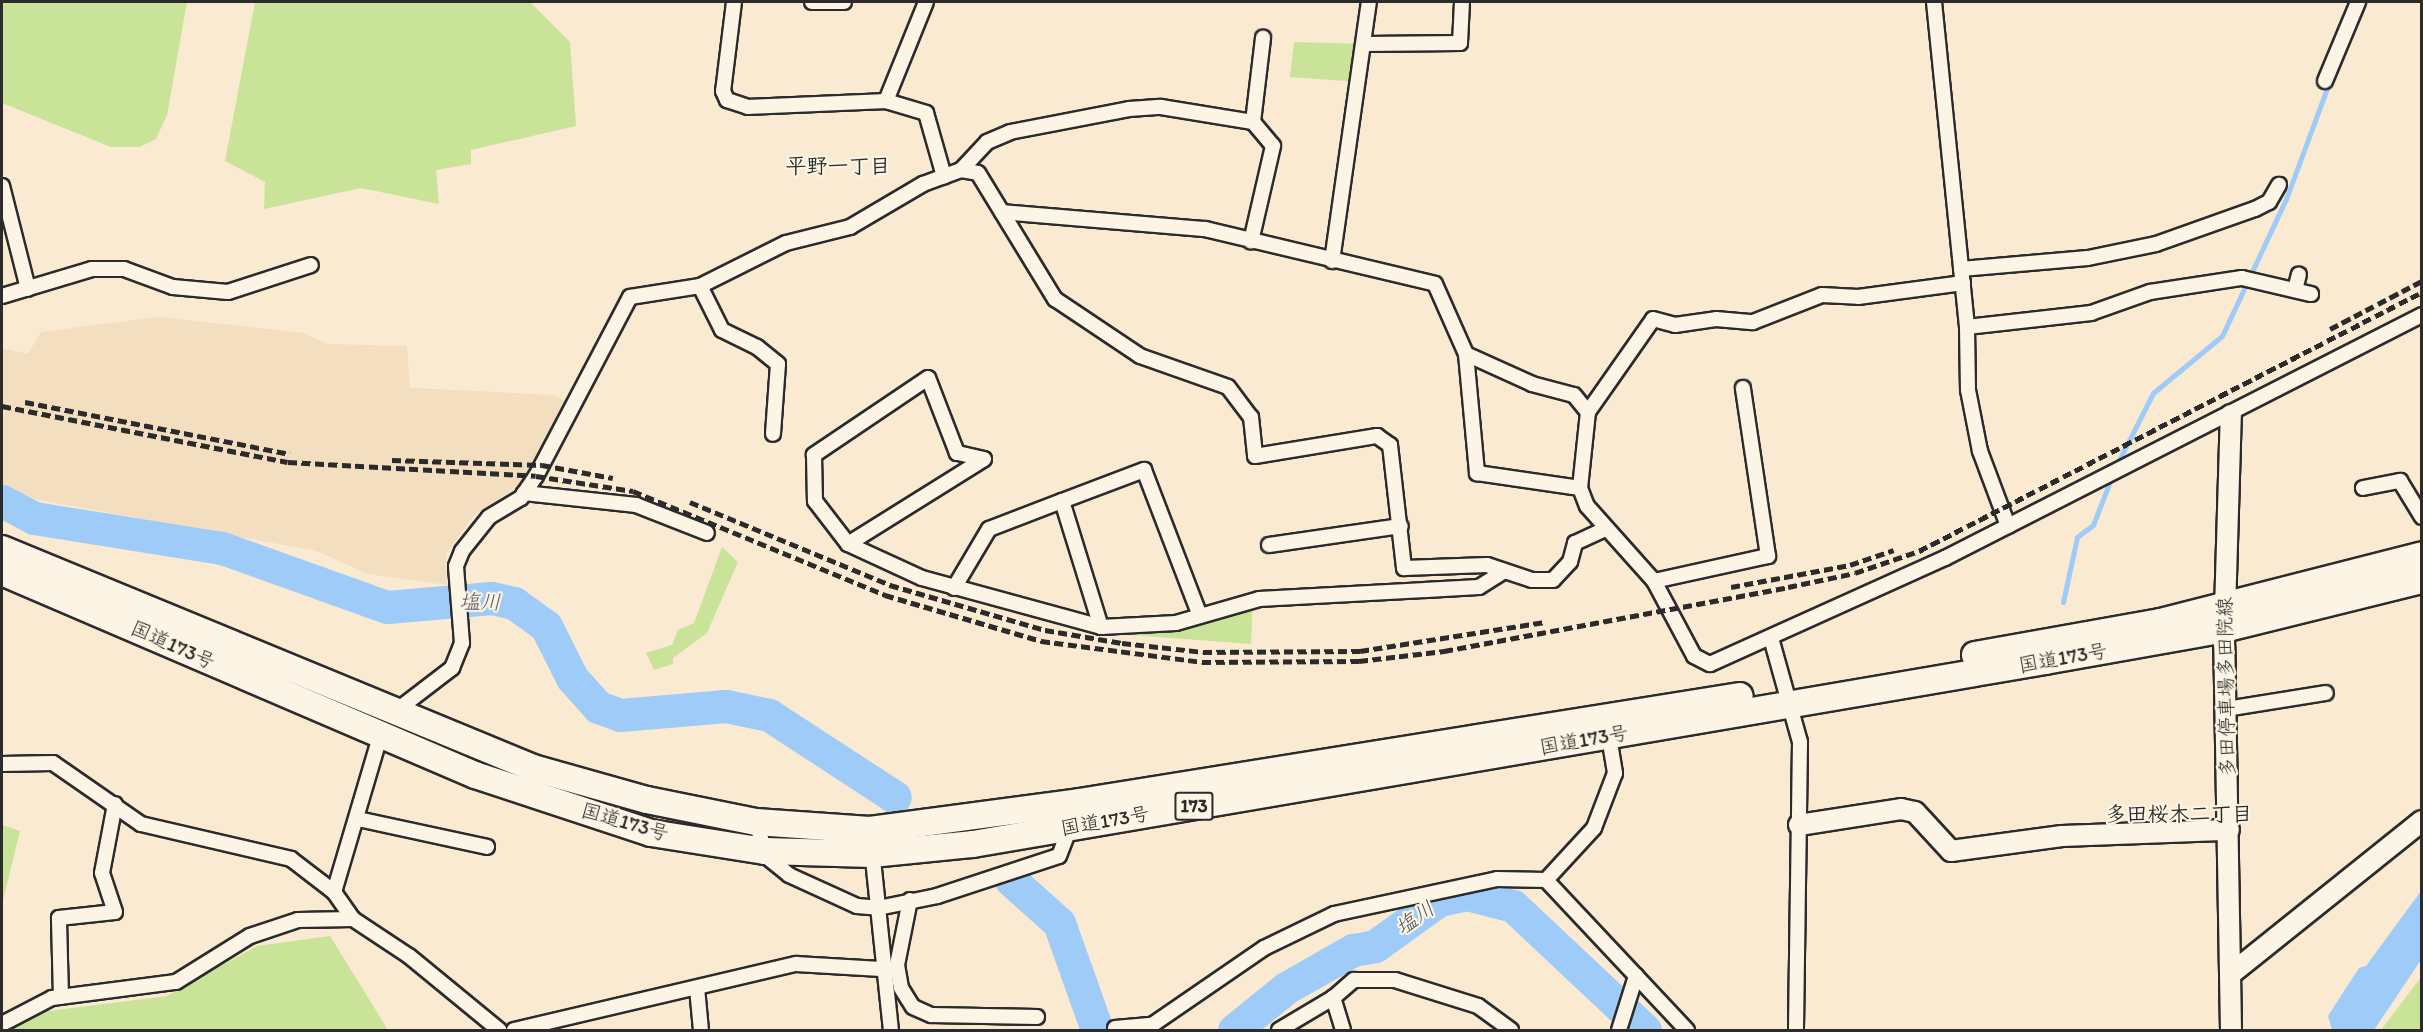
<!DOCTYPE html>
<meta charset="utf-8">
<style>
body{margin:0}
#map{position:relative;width:2423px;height:1032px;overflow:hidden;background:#f9ead1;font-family:Itim,"Klee One",sans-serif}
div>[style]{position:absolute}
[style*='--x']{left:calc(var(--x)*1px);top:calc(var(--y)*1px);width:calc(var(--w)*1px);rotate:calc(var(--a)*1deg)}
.built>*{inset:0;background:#f3dec0}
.green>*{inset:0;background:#c9e399}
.water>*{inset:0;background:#9ecbf8}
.stream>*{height:5px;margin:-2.5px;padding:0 2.5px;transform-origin:2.5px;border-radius:2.5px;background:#9ecbf8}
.river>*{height:33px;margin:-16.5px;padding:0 16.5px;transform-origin:16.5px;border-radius:16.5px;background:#9ecbf8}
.roads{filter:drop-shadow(2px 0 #2b2b2b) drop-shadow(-2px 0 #2b2b2b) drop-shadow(0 2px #2b2b2b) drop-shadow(0 -2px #2b2b2b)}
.street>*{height:14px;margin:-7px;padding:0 7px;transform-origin:7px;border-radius:7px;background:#fcf5e5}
.secondary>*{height:20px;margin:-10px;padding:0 10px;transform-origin:10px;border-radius:10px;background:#fcf5e5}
.highway>*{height:26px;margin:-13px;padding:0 13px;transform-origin:13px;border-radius:13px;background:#fcf5e5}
.rail>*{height:4.5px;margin-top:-2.25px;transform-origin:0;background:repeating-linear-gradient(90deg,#2b2b2b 0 9px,transparent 0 13.5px)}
span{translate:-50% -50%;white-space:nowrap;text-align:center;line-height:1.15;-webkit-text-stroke:4.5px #fcf5e5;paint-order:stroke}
.shield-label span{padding:2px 4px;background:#fcf5e5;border:2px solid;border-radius:4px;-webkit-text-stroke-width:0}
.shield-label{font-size:18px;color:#2b2b2b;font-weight:700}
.street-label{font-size:20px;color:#2b2b2b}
.neighbourhood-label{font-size:21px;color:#2b2b2b;font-weight:700}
.water-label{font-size:21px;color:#48535e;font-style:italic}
.frame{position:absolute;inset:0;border:3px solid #2b2b2b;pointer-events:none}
</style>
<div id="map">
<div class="built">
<i style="clip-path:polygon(158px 317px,303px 333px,327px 344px,407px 346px,410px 388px,554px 395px,568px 403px,519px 486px,474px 515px,446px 554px,447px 585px,368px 574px,317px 551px,34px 499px,2px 485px,2px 348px,28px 354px,41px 332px)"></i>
</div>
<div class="green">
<i style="clip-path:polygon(2px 2px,187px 2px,167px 115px,156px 139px,139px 147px,111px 147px,2px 103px)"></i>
<i style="clip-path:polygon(255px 2px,530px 2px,570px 42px,576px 126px,471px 150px,471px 164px,436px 170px,439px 204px,361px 188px,264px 209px,265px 182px,225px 161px)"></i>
<i style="clip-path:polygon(1294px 42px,1366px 44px,1360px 82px,1290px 77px)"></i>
<i style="clip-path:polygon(722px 547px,738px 562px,707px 633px,673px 658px,673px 664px,654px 670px,646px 653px,672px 645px,678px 630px,694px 623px)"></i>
<i style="clip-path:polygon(1253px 601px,1251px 644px,1105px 633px)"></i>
<i style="clip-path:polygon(2px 825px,20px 831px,2px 904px)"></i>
<i style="clip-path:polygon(330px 936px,388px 1030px,2px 1030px,2px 1017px,167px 996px,257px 946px)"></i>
<i style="clip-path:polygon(2421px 977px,2421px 1030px,2381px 1030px)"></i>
</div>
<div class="water">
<i style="clip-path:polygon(2421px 891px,2421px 960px,2374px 1030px,2332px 1030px,2328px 1016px,2359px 968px,2366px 966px)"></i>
</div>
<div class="stream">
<i style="--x:2115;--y:468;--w:84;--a:-63.1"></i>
<i style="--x:2153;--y:393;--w:89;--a:-39.6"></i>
<i style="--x:2222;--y:336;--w:151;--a:-65"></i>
<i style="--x:2286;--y:199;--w:127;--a:-69.7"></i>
<i style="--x:2063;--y:602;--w:66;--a:-77.8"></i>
<i style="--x:2077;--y:537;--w:20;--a:-37"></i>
<i style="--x:2093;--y:525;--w:53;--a:-68.8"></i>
</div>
<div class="river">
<i style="--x:2;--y:501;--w:36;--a:28"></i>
<i style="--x:34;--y:518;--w:190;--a:9.1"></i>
<i style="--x:222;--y:548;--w:175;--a:19.7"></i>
<i style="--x:387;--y:607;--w:105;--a:-4.9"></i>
<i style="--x:492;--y:598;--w:23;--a:13"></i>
<i style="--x:514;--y:603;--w:39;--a:36"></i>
<i style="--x:546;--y:626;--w:58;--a:63.4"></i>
<i style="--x:572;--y:678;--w:39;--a:48"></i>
<i style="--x:598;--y:707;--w:23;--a:20"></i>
<i style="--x:620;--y:715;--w:106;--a:-4.9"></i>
<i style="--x:726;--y:706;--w:44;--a:11.8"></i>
<i style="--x:769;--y:715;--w:150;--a:33.1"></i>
<i style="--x:1011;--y:880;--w:64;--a:41.9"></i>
<i style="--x:1059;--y:923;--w:114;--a:70.4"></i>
<i style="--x:1234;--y:1030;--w:67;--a:-38.9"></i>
<i style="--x:1286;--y:988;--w:77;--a:-29.6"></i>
<i style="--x:1353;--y:950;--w:22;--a:-10"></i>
<i style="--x:1375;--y:946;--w:79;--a:-35.7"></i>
<i style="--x:1439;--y:900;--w:29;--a:-12"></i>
<i style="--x:1467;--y:894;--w:48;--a:14.6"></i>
<i style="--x:1513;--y:906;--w:181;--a:43.2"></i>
</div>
<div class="roads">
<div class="street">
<i style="--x:734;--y:2;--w:90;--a:97"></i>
<i style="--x:723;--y:91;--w:10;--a:66"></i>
<i style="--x:727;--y:100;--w:22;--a:18"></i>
<i style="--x:748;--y:107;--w:138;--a:-2.5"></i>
<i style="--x:812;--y:2;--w:32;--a:0"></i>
<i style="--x:926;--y:2;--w:107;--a:112"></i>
<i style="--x:886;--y:101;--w:42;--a:16.7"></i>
<i style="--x:926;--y:113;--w:66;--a:74.1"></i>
<i style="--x:1934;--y:2;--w:327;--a:84.2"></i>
<i style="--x:1967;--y:327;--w:63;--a:89.1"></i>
<i style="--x:1968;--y:390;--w:62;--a:78.9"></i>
<i style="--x:1980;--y:451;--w:80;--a:69.5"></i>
<i style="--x:1366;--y:44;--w:94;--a:-0.6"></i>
<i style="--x:1460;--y:43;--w:41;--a:-87.2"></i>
<i style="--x:2325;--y:81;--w:86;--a:-67.3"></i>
<i style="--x:1253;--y:122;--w:85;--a:-83.2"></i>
<i style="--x:961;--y:170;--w:38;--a:-47"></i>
<i style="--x:987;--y:142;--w:25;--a:-23"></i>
<i style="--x:1010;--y:132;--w:121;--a:-10.9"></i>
<i style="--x:1129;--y:109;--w:32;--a:-4"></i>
<i style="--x:1161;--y:107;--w:93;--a:9.3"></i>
<i style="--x:1253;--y:122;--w:31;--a:50"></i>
<i style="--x:1273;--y:146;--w:98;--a:103"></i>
<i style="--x:2;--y:186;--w:106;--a:75.8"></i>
<i style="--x:1002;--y:212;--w:204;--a:4.8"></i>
<i style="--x:1205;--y:229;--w:236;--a:13.4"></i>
<i style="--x:1435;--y:284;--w:77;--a:66.1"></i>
<i style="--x:1466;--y:354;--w:72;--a:24.4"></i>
<i style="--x:1532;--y:384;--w:43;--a:14.7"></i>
<i style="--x:1574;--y:395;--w:22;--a:51"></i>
<i style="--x:1588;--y:412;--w:76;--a:96"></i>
<i style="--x:1580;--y:488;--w:19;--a:69"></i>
<i style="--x:1587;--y:506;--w:101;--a:48.2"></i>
<i style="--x:1654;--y:581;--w:85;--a:61.9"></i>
<i style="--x:1694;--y:656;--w:18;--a:27"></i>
<i style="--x:1710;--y:664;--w:258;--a:-24.3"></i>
<i style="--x:1945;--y:558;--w:535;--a:-27"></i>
<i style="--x:1332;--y:261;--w:262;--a:-81.9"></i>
<i style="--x:1961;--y:269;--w:127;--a:-5"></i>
<i style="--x:2088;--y:258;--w:69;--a:-11.6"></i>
<i style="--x:2156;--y:244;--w:105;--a:-19.5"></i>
<i style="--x:2255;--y:209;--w:16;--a:-27"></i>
<i style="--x:2269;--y:202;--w:20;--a:-60"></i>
<i style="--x:700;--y:286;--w:49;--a:63.4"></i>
<i style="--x:722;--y:330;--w:39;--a:26"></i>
<i style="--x:757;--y:347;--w:27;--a:39"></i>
<i style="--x:778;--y:364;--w:70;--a:94.1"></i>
<i style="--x:2295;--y:290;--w:16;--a:-76"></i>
<i style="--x:2;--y:296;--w:94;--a:-16.7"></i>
<i style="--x:92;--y:269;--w:32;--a:0"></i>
<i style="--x:124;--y:269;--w:52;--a:20.2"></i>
<i style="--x:173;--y:287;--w:55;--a:5.2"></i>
<i style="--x:228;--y:292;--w:87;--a:-18"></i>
<i style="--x:1967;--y:327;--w:125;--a:-6.4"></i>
<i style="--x:2091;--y:313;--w:63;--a:-19.6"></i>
<i style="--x:2150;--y:292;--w:93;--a:-8.7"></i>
<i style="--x:2242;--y:278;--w:71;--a:13.1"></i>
<i style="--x:1466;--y:354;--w:120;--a:84.7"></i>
<i style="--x:1477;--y:473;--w:104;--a:8.3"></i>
<i style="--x:1588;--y:412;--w:113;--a:-55"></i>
<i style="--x:1653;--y:319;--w:23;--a:15"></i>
<i style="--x:1675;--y:325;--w:41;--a:-8.3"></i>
<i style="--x:1716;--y:319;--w:37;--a:5"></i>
<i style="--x:1753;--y:322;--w:74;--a:-21.4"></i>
<i style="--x:1822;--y:295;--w:36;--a:3"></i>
<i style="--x:1858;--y:297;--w:106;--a:-7.6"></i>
<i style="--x:2363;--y:488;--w:38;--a:-11"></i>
<i style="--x:2400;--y:481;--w:42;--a:58.6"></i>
<i style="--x:524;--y:493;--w:113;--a:6.1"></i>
<i style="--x:636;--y:505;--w:76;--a:21.5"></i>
<i style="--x:848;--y:544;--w:160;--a:-32"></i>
<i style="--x:984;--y:459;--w:28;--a:-167"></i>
<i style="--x:957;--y:453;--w:80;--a:-111.1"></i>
<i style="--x:928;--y:378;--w:138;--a:146"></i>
<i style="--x:814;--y:455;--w:46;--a:88.8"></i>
<i style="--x:815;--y:501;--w:54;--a:52.5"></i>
<i style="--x:848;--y:544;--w:81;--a:24.7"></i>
<i style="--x:922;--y:578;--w:186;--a:15.3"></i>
<i style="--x:1101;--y:627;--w:75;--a:-3.1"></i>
<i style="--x:1176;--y:623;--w:86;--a:-16.1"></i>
<i style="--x:1259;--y:599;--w:220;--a:-3.1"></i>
<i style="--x:1479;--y:587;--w:28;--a:-32"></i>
<i style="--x:1269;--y:545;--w:133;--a:-8.2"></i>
<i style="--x:1654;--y:581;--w:117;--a:-12.4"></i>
<i style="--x:1768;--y:556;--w:170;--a:-98.5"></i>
<i style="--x:954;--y:588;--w:69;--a:-59.3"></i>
<i style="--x:989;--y:529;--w:78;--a:-21"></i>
<i style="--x:1101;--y:627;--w:132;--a:-107.2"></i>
<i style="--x:1062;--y:501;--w:88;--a:-20.7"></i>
<i style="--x:1144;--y:470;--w:156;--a:69"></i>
<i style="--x:1771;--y:638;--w:108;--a:74.4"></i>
<i style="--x:1800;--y:742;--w:288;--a:90.8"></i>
<i style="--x:2226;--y:709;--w:101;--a:-9.1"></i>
<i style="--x:392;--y:714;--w:76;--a:-37.5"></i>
<i style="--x:452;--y:668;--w:27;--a:-68"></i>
<i style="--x:462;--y:643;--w:77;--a:-94.5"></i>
<i style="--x:456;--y:566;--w:16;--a:-68"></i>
<i style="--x:462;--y:551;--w:43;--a:-51.5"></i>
<i style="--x:489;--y:517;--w:37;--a:-31"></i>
<i style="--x:521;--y:498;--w:27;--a:-56"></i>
<i style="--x:536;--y:476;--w:202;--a:-62.3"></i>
<i style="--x:630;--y:297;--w:71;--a:-8.9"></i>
<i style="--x:700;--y:286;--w:96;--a:-26.6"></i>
<i style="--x:786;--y:243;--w:66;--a:-14"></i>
<i style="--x:850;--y:227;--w:85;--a:-30.5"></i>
<i style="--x:923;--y:184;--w:40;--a:-20.2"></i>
<i style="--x:961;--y:170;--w:17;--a:10"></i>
<i style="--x:978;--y:173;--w:148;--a:58.6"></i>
<i style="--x:1055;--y:299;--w:102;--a:33.8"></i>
<i style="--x:1140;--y:356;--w:93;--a:19.4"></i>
<i style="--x:1228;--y:387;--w:38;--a:53"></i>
<i style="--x:1251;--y:417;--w:39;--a:84"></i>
<i style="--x:1255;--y:456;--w:124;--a:-9.3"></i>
<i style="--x:1377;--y:436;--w:16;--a:35"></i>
<i style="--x:1390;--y:445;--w:124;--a:83.5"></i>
<i style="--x:1404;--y:568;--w:83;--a:-2.1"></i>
<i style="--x:1487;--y:565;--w:47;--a:18.4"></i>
<i style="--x:1532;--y:580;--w:21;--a:0"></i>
<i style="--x:1553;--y:580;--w:25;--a:-47"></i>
<i style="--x:1570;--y:562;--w:20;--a:-75"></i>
<i style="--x:1575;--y:543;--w:33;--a:-25"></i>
<i style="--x:1608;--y:731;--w:43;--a:80.5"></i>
<i style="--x:1615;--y:773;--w:59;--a:110.9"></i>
<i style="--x:1594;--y:828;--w:71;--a:132.7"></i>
<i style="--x:1546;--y:880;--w:206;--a:46.8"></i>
<i style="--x:2;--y:764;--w:51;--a:-1.1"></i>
<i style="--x:53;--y:763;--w:107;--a:34.7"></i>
<i style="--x:141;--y:824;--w:154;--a:13.1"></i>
<i style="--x:291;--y:859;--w:54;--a:37.5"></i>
<i style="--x:334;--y:892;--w:33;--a:55"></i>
<i style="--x:353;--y:919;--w:67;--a:33.5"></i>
<i style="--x:409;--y:956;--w:117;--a:39.4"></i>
<i style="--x:358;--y:819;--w:132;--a:12.2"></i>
<i style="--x:756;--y:822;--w:37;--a:73"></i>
<i style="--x:767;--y:857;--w:28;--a:39"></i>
<i style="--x:789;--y:875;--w:75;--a:24.5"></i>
<i style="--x:857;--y:906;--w:21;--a:5"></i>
<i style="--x:878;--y:908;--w:60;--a:-11.5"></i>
<i style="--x:937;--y:896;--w:128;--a:-18.2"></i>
<i style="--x:1059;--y:856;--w:34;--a:-69"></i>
<i style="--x:872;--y:850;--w:181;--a:84"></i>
<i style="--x:334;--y:892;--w:169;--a:-73.5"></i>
<i style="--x:910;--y:900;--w:66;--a:101.3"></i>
<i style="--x:897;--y:965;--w:23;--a:80"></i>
<i style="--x:901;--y:988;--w:22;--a:58"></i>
<i style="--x:913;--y:1007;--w:20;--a:24"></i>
<i style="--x:931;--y:1015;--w:106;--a:1.1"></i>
<i style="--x:697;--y:988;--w:42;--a:84.6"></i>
<i style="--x:61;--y:997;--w:79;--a:-91.5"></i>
<i style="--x:59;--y:918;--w:56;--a:-6.1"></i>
<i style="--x:115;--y:912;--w:41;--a:-108.4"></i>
<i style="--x:102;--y:873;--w:70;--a:-79.3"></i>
<i style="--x:2;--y:1024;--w:56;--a:-27.5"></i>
<i style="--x:52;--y:998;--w:125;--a:-7.4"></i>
<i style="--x:176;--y:982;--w:87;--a:-31.9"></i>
<i style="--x:250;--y:936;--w:51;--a:-18.4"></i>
<i style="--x:298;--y:920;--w:55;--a:-1"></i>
<i style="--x:1115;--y:1028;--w:37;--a:-5"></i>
<i style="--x:1152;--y:1025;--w:136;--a:-34.5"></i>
<i style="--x:1264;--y:948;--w:78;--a:-25.9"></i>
<i style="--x:1334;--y:914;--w:167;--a:-12.1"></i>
<i style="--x:1497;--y:879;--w:49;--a:1.2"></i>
<i style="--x:514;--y:1030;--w:290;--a:-13.2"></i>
<i style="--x:796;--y:964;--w:85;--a:3.4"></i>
<i style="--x:1279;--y:1030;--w:63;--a:-30.7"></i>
<i style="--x:1343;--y:1030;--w:34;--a:-107"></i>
<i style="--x:1333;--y:998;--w:28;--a:-41"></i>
<i style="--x:1354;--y:980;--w:41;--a:0"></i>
<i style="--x:1395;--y:980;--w:87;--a:17.4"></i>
<i style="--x:1478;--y:1006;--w:41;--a:36"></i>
<i style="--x:1619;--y:1030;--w:57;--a:-72.5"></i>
</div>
<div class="secondary">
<i style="--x:1799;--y:825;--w:103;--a:-8.9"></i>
<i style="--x:1901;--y:809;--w:14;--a:12"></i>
<i style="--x:1915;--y:812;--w:53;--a:47.3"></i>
<i style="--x:1951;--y:851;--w:112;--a:-7.7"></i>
<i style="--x:2062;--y:836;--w:167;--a:-2.1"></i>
<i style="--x:2232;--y:973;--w:243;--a:-38.7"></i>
<i style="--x:2231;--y:1030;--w:385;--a:-91"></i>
<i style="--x:2224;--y:645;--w:230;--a:-88.3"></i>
</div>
<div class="highway">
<i style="--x:2;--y:549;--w:574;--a:22.41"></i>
<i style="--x:533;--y:768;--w:118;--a:15.7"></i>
<i style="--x:647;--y:800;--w:111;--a:11.4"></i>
<i style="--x:756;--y:822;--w:114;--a:4"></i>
<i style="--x:870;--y:830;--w:211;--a:-7.6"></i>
<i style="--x:1079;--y:802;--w:669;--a:-9.11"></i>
<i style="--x:2;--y:572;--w:515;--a:23.23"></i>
<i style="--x:475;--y:775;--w:185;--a:18.2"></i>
<i style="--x:651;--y:833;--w:115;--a:9"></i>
<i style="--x:765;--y:851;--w:107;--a:1.6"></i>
<i style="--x:872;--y:854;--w:101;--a:-5.7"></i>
<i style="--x:973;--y:844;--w:1088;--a:-9.69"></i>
<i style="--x:2045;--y:661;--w:182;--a:-10.1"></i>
<i style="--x:2224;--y:629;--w:204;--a:-13.9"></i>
<i style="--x:1975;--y:655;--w:188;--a:-10.1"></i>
<i style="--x:2160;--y:622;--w:270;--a:-14.3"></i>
</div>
</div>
<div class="rail">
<i style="--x:2330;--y:329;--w:104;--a:-27.6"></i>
<i style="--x:25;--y:402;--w:270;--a:11.1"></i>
<i style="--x:2;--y:406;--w:291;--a:11.1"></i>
<i style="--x:288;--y:462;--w:248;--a:3.2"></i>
<i style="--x:536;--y:476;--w:98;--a:8.8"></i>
<i style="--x:633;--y:491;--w:273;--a:22.4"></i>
<i style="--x:885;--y:595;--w:163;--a:16.4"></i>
<i style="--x:1041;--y:641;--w:162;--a:7.4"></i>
<i style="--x:1202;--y:662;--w:157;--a:-0.4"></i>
<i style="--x:1359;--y:661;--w:86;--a:-6.7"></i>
<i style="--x:1444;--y:651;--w:350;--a:-10.5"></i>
<i style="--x:1788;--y:587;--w:68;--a:-11.8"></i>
<i style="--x:1855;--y:573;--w:68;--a:-19"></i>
<i style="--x:1919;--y:551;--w:566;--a:-27.24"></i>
<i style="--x:392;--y:460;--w:150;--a:1.9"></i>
<i style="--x:542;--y:465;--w:72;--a:10.4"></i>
<i style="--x:690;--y:502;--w:217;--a:22.5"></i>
<i style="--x:890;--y:585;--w:161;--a:16.2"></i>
<i style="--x:1045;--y:630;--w:78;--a:9.6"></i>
<i style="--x:1122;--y:643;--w:81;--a:6.3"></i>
<i style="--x:1203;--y:652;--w:157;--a:-0.4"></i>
<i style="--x:1360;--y:651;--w:187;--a:-8.9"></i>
<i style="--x:1731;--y:587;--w:121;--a:-10.5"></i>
<i style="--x:1850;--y:565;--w:46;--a:-18.8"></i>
</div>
<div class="shield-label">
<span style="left:1194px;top:806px">173</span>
</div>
<div class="street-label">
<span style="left:173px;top:645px;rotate:24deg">国道173号</span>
<span style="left:2063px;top:658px;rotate:-10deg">国道173号</span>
<span style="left:2226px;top:687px;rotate:-91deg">多田停車場多田院線</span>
<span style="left:1584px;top:740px;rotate:-10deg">国道173号</span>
<span style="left:1105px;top:821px;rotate:-10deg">国道173号</span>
<span style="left:625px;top:822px;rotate:16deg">国道173号</span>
</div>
<div class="neighbourhood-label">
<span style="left:838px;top:166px">平野一丁目</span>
<span style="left:2179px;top:814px">多田桜木二丁目</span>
</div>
<div class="water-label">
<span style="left:480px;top:602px;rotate:1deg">塩川</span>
<span style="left:1415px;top:918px;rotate:-35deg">塩川</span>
</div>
<div class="frame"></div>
</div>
